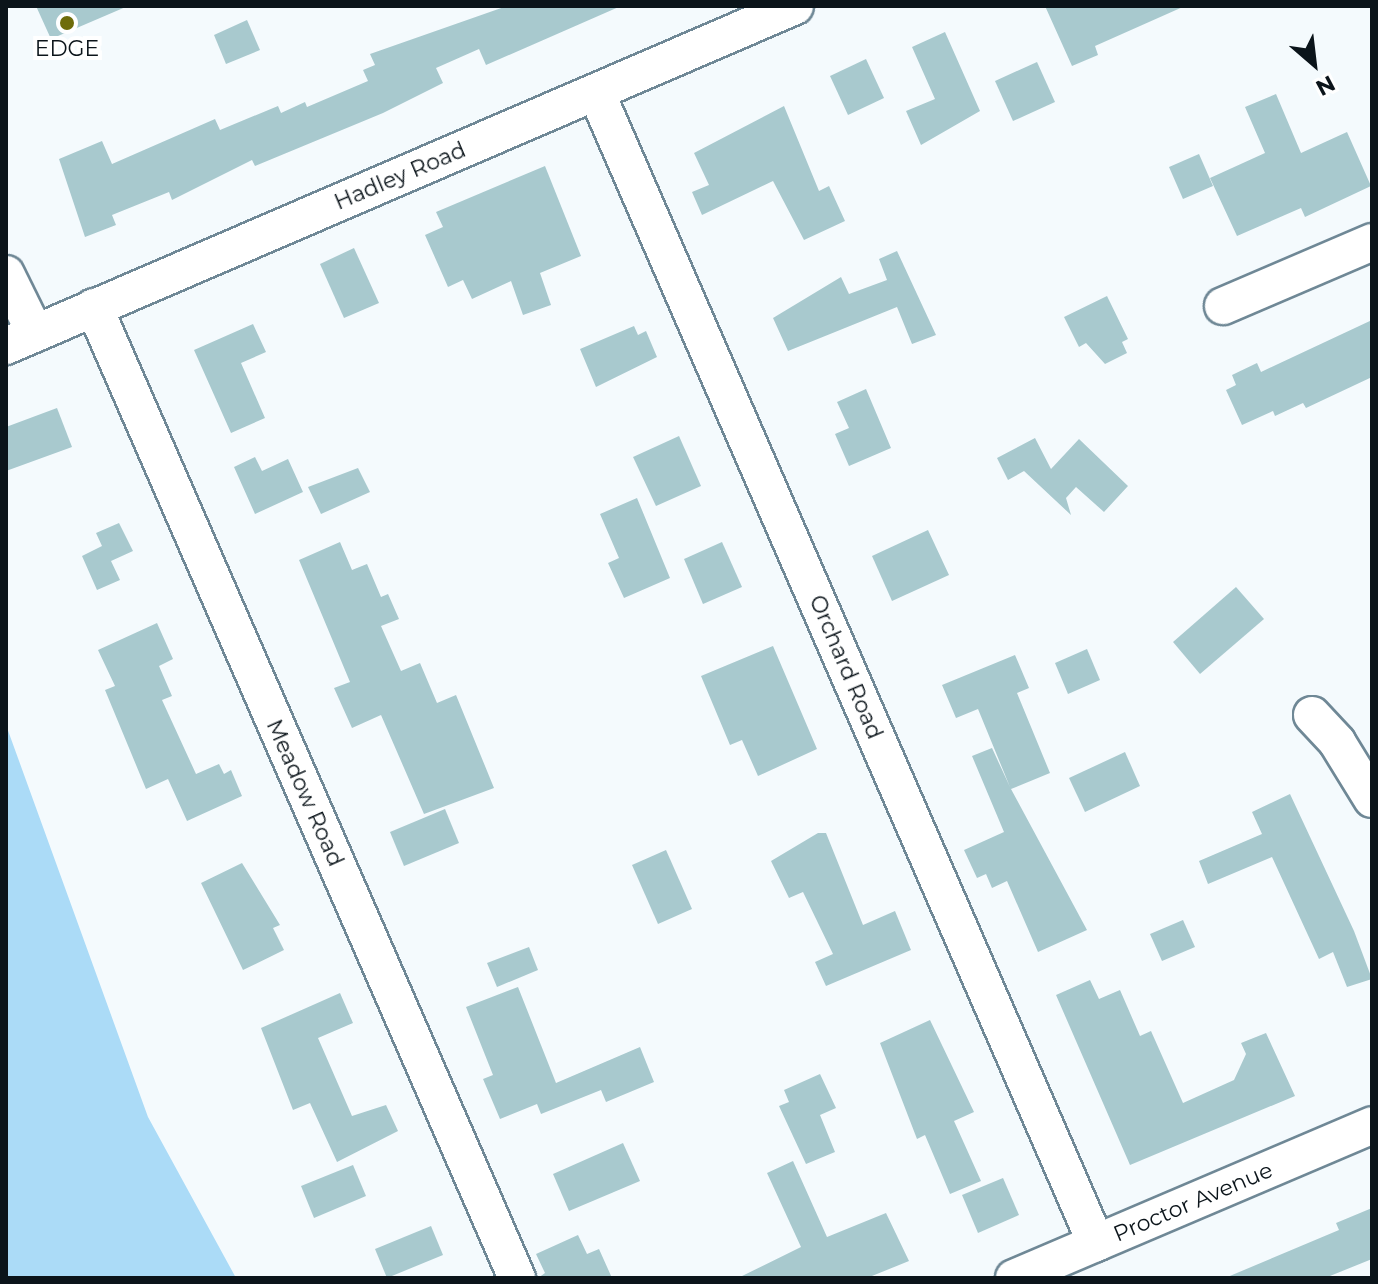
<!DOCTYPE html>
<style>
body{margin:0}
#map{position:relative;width:1378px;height:1284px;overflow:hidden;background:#f4fafd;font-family:Montserrat,sans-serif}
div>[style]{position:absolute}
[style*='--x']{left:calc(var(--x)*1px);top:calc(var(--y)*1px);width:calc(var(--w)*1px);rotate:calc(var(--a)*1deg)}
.green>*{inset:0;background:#abdbf7}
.building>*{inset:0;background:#a8c9ce}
.roads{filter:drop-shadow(2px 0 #6f8896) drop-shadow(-2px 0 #6f8896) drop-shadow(0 2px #6f8896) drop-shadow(0 -2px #6f8896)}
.street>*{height:36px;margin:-18px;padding:0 18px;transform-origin:18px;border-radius:18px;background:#fff}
.dots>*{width:22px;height:22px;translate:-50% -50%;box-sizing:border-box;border:4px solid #fff;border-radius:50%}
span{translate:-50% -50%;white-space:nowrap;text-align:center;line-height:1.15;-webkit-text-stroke:8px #fff;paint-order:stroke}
.poi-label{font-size:22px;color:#0b141a}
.street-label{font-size:22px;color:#0b141a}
.frame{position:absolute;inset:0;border:8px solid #0b141a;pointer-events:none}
.north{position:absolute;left:1274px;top:24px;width:80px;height:80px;-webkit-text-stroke:6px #fff;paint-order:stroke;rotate:152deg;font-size:22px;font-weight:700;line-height:32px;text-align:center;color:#0b141a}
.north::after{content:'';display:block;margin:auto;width:28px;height:36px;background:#0b141a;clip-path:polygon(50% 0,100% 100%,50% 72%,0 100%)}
</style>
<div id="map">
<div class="green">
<i style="clip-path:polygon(6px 725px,148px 1117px,236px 1278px,6px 1278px)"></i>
</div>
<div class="building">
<i style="clip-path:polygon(36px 6px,128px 6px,51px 39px)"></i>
<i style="clip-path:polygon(507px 6px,621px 6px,486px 65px,479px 49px,436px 68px,443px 83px,383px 113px,255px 166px,252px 160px,172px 200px,169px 192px,112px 215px,116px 225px,85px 237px,59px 159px,102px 141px,112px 164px,215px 119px,220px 130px,278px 106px,281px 113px,305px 102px,307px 107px,368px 81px,363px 70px,375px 65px,370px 54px)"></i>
<i style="clip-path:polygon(1045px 6px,1185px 6px,1095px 46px,1098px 55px,1072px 66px)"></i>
<i style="clip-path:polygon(247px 20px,260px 50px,226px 64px,214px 35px)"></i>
<i style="clip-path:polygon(945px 32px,980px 111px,921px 145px,906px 111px,935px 99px,912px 47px)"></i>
<i style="clip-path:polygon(866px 59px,884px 98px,848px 115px,830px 76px)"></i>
<i style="clip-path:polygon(1037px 62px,1055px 102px,1013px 121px,995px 81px)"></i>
<i style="clip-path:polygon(1276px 94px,1301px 153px,1347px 132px,1371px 186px,1305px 217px,1301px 208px,1237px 236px,1210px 178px,1265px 153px,1245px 107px)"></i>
<i style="clip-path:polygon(784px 106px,819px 191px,829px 186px,845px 221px,804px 240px,773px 181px,702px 215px,692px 192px,709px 185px,694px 153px)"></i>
<i style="clip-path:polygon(1199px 154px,1213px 186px,1183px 199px,1169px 167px)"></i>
<i style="clip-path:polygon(545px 166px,581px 256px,540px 273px,551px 305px,523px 315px,511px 281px,472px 299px,463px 280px,448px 287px,425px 235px,443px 227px,436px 212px)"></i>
<i style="clip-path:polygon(354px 248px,379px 303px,344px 318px,320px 264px)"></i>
<i style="clip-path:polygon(897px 251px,936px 335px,912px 344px,897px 307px,788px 351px,773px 318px,841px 277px,849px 294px,887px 280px,879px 259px)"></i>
<i style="clip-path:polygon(1107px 296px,1128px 339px,1122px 342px,1127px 353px,1105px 364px,1086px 343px,1079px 347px,1064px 317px)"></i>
<i style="clip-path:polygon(1372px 320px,1372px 377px,1306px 408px,1303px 403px,1275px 416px,1273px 411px,1242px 425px,1226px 390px,1236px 385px,1232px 375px,1257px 363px,1261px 372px)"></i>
<i style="clip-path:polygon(253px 324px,266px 352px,241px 363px,265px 418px,231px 433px,194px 350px)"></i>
<i style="clip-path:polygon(634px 326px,638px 335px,646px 331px,657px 357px,596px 387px,580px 349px)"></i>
<i style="clip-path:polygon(866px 389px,891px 448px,849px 466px,835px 434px,849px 428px,837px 402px)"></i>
<i style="clip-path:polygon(57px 408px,72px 447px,6px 471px,6px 427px)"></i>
<i style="clip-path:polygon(679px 436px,701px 486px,656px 506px,633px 457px)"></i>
<i style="clip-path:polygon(1035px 438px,1051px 469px,1079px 439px,1128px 486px,1104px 512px,1076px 487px,1066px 498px,1071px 515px,1024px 471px,1008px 480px,997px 458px)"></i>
<i style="clip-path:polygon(255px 457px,262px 471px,288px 459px,303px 492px,255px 514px,234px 467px)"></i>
<i style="clip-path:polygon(358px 468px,370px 492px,321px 514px,308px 487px)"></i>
<i style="clip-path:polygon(637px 498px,670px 578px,624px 598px,608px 563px,619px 558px,600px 514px)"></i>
<i style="clip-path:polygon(119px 523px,133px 551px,111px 561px,120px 580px,97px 590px,82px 556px,102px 546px,96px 533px)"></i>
<i style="clip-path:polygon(928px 530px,949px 575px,892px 601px,872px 556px)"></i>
<i style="clip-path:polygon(340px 542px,352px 570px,367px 564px,381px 597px,388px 594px,399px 619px,381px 626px,401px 671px,420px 663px,437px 703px,456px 695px,494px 788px,424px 814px,381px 715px,352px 728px,334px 688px,350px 682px,299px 560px)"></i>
<i style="clip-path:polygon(722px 542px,742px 587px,703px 604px,684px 559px)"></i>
<i style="clip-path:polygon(1236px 587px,1264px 619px,1200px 674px,1173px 642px)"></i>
<i style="clip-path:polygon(157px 623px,173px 659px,159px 666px,172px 696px,162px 700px,196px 774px,219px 764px,224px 774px,231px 770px,242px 796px,187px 821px,168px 779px,146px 789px,105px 690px,115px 686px,98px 650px)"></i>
<i style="clip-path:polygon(773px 646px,817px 749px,758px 776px,742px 740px,730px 745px,701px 676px)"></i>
<i style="clip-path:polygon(1087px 649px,1100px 680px,1068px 694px,1055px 663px)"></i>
<i style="clip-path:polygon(1015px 655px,1029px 688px,1017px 693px,1050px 773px,1011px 789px,1087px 930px,1038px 952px,1007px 881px,992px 888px,986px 874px,977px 878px,964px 850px,1004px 832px,972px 756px,992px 748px,1010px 787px,978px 709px,956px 718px,942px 685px)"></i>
<i style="clip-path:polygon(1125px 752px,1140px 786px,1085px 812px,1069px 778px)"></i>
<i style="clip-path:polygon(1290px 794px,1354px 931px,1372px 979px,1347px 987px,1333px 952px,1319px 959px,1272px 857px,1208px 884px,1199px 861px,1262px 834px,1252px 812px)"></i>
<i style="clip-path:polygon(445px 809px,459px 843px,404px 866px,390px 832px)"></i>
<i style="clip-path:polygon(818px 833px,826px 833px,863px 925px,895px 911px,911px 950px,826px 986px,815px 962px,833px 954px,803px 892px,789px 898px,771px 861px)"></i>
<i style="clip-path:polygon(666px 850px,692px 909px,658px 924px,632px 865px)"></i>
<i style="clip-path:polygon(242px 863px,280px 925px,273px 928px,284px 950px,243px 970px,201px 883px)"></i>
<i style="clip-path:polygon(1183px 920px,1195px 947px,1162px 961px,1150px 934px)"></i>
<i style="clip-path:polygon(529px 947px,538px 970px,497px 987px,487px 963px)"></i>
<i style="clip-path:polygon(1090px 980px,1099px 999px,1120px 990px,1140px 1036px,1151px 1031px,1183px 1103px,1234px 1080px,1246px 1054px,1241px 1043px,1266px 1033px,1295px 1096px,1130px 1165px,1056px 995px)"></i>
<i style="clip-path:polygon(518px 987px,556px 1083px,640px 1047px,654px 1082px,606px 1102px,601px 1090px,541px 1114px,537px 1104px,500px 1119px,483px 1079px,493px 1075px,466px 1007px)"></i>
<i style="clip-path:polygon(340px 993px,353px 1023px,318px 1038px,352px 1116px,386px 1105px,398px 1131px,337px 1162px,310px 1103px,293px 1110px,261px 1028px)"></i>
<i style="clip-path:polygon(930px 1020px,974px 1112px,954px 1121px,981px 1181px,950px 1194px,925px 1135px,917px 1139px,880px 1043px)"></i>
<i style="clip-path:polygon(820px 1074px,836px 1108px,820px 1115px,835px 1152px,806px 1164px,779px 1106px,789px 1102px,784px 1090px)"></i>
<i style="clip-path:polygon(623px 1143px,640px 1181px,569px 1211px,553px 1174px)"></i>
<i style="clip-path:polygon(793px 1161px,827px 1237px,886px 1213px,909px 1261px,867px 1278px,738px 1278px,801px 1247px,767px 1173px)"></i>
<i style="clip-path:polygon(353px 1165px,366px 1196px,314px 1218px,301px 1186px)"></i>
<i style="clip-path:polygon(1003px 1178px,1019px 1215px,978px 1233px,962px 1195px)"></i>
<i style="clip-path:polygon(1372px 1208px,1372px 1259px,1325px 1278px,1225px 1278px,1339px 1230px,1336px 1223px)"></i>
<i style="clip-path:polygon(431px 1226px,443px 1255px,387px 1278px,375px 1249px)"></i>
<i style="clip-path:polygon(578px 1235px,587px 1254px,599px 1249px,612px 1278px,538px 1278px,545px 1273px,536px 1254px)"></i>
</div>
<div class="roads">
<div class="street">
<i style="--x:596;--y:92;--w:1255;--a:66.52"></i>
<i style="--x:6;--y:274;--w:66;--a:63.8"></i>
<i style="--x:1223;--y:306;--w:162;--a:-23.2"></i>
<i style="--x:94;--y:307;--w:1059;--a:66.46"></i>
<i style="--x:6;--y:346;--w:859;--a:-23.31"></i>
<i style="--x:1312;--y:715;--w:37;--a:47"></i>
<i style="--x:1337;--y:742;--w:67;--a:58.4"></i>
<i style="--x:1014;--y:1278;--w:389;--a:-23.1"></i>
</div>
</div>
<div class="dots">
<i style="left:67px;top:23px;background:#6e6c0a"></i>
</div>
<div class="poi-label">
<span style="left:67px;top:49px">EDGE</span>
</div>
<div class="street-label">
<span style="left:400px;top:176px;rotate:-23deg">Hadley Road</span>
<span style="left:846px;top:667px;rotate:67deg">Orchard Road</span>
<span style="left:305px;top:793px;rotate:66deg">Meadow Road</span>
<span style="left:1193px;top:1202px;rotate:-23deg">Proctor Avenue</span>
</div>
<div class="frame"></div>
<div class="north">N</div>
</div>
